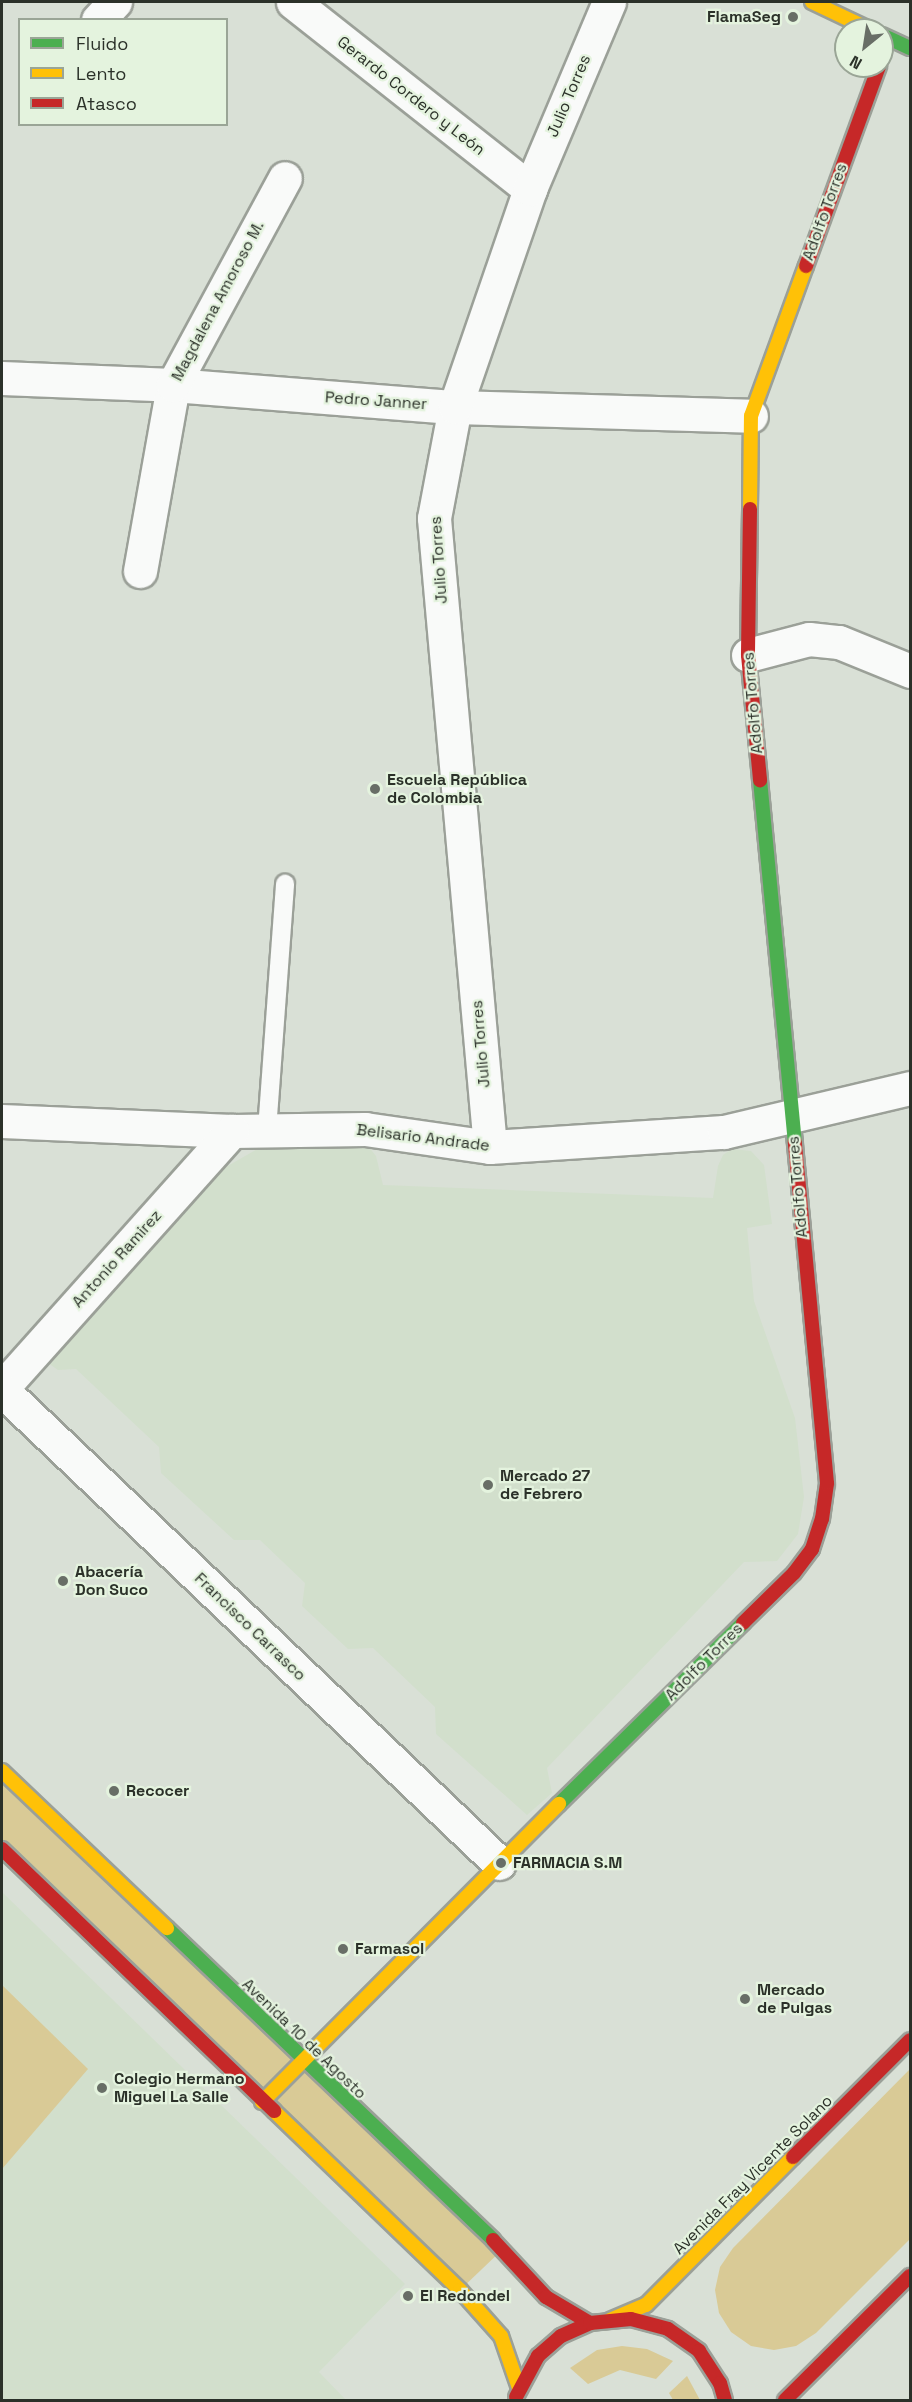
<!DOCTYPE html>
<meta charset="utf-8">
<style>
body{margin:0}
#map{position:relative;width:912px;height:2402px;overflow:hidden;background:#d9e0d6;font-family:"Space Grotesk",sans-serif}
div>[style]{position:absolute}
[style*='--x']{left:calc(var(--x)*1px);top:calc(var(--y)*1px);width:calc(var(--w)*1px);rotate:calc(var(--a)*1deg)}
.built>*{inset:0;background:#d2dfcc}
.green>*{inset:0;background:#d9ca96}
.roads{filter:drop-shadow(2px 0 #9ba098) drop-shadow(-2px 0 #9ba098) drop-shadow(0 2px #9ba098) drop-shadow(0 -2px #9ba098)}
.lane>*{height:18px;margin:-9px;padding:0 9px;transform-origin:9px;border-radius:9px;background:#f9faf9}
.street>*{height:33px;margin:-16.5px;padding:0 16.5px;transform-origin:16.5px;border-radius:16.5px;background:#f9faf9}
.fast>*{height:14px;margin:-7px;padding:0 7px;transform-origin:7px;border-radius:7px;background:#4caf50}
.slow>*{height:14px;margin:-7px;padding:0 7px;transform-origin:7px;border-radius:7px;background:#ffc107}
.jam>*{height:14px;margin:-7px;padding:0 7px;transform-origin:7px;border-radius:7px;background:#c62828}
.dots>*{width:16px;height:16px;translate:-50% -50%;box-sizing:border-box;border:3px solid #e4f3de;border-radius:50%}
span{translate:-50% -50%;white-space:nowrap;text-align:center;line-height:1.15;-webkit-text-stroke:4.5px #e4f3de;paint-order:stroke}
.poi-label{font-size:16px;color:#2b3129;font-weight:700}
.right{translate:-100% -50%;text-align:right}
.left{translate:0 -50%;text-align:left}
.street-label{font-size:16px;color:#2b3129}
.frame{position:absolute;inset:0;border:3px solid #2b3129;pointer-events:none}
.legend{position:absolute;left:18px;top:18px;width:210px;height:108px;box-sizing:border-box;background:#e4f3de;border:2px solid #9aa596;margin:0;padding:8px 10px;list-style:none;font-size:18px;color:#2b3129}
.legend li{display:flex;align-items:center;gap:12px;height:30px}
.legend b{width:30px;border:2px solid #9aa596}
.north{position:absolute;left:834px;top:18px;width:60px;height:60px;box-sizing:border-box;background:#e4f3de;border:2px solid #9aa596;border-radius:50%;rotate:210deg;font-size:16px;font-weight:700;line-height:24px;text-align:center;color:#2b3129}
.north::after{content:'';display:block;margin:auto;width:21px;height:27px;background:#686e66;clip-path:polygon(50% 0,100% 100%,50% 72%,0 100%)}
</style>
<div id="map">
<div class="built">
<i style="clip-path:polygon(356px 1142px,368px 1146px,376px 1156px,383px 1185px,713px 1198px,718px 1166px,723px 1155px,732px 1149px,751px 1151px,764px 1165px,772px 1224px,747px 1228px,754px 1301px,795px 1418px,804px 1497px,798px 1534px,777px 1561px,744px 1562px,547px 1768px,552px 1793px,527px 1815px,436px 1734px,435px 1707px,373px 1648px,348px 1649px,302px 1606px,305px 1583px,260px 1540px,234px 1540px,161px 1473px,159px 1447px,76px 1369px,58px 1370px,48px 1363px,48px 1353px,54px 1345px,226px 1167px,266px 1144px)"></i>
<i style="clip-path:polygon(2px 1892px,405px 2284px,319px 2372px,346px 2400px,2px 2400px)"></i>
</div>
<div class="green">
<i style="clip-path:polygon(2px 1772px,503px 2249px,460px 2290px,2px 1849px)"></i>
<i style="clip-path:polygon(2px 1985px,88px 2069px,2px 2169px)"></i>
<i style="clip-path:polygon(910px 2069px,910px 2239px,816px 2333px,796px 2346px,774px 2350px,751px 2346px,731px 2332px,719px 2313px,715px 2290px,720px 2267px,733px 2248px)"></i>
<i style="clip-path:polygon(622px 2346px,647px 2349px,673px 2361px,656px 2379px,620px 2370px,588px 2384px,570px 2368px,597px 2350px)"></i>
<i style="clip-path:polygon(687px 2376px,700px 2400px,673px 2400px,669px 2393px)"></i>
</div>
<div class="roads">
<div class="lane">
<i style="--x:267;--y:1130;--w:247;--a:-85.8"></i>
</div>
<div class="street">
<i style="--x:293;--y:2;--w:302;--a:38.3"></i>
<i style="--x:98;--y:20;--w:25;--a:-47"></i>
<i style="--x:2;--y:378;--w:171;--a:2.3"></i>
<i style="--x:173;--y:385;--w:283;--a:4.5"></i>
<i style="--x:455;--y:407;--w:296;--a:1.7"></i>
<i style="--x:140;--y:571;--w:189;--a:-79.9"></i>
<i style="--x:173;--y:385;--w:235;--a:-61.6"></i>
<i style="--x:748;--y:655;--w:63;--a:-14.7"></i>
<i style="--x:809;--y:639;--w:30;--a:6"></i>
<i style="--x:839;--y:642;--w:77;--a:22.2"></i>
<i style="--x:2;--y:1121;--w:230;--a:2.5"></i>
<i style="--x:232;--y:1131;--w:133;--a:-0.9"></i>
<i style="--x:365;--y:1129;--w:126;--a:8.2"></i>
<i style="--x:490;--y:1147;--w:234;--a:-3.7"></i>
<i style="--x:724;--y:1132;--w:191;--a:-13.3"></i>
<i style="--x:490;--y:1147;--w:631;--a:-95.09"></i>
<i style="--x:434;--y:518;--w:113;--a:-79.3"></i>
<i style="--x:455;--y:407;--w:231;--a:-71"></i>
<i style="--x:530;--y:189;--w:203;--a:-67.1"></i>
<i style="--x:2;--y:1388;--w:345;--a:-48.2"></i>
<i style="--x:2;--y:1390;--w:686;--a:43.58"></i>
</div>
<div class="fast">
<i style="--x:882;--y:35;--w:31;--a:25"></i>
<i style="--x:760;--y:780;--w:365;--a:84.5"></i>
<i style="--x:559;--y:1804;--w:258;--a:-44.5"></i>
<i style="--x:167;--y:1928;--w:451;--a:43.7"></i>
</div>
<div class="slow">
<i style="--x:812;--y:2;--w:65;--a:25.4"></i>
<i style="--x:750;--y:509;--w:93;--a:-89.4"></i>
<i style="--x:751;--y:416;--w:160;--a:-69.9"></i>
<i style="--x:2;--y:1771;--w:228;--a:43.6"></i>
<i style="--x:262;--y:2102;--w:421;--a:-45.1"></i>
<i style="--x:274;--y:2111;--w:258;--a:43.9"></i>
<i style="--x:460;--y:2290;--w:62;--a:48.3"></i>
<i style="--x:501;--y:2336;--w:55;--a:70.9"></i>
<i style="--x:610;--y:2320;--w:39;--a:-23"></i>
<i style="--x:646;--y:2305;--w:209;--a:-45.2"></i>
</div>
<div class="jam">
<i style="--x:806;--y:266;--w:213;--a:-69.9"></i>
<i style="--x:750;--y:509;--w:146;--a:90.8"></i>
<i style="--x:748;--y:655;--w:126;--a:84.5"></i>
<i style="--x:743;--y:1623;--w:71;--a:-44.4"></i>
<i style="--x:794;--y:1573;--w:30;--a:-53"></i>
<i style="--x:812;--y:1549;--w:32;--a:-72"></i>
<i style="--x:822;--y:1519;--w:36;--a:-82"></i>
<i style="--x:827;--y:1483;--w:342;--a:-95.4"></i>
<i style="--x:2;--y:1849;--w:378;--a:43.9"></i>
<i style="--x:793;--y:2157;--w:165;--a:-45"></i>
<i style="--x:493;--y:2240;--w:78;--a:47.1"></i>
<i style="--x:546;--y:2297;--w:51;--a:30.6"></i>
<i style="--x:516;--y:2397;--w:47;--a:-61.8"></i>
<i style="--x:538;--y:2356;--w:30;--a:-41"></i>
<i style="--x:561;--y:2336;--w:32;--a:-24"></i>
<i style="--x:590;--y:2323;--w:41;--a:-5.6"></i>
<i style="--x:631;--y:2319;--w:38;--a:15"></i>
<i style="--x:668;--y:2329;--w:38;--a:35"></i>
<i style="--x:699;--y:2351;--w:38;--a:57"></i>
<i style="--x:720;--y:2383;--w:18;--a:74"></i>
<i style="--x:785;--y:2400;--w:176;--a:-44.8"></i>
</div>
</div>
<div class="dots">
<i style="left:793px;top:17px;background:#686e66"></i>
<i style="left:375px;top:789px;background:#686e66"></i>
<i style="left:488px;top:1485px;background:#686e66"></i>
<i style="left:63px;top:1581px;background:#686e66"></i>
<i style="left:114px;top:1791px;background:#686e66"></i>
<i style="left:501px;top:1863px;background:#686e66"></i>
<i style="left:343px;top:1949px;background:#686e66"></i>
<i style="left:745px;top:1999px;background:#686e66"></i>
<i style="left:102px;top:2088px;background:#686e66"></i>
<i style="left:408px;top:2296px;background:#686e66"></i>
</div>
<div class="poi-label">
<span class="right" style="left:781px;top:17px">FlamaSeg</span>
<span class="left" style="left:387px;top:789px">Escuela República<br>de Colombia</span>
<span class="left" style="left:500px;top:1485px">Mercado 27<br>de Febrero</span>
<span class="left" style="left:75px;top:1581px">Abacería<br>Don Suco</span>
<span class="left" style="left:126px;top:1791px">Recocer</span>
<span class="left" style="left:513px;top:1863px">FARMACIA S.M</span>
<span class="left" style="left:355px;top:1949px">Farmasol</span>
<span class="left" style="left:757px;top:1999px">Mercado<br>de Pulgas</span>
<span class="left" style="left:114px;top:2088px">Colegio Hermano<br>Miguel La Salle</span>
<span class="left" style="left:420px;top:2296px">El Redondel</span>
</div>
<div class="street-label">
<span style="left:411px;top:96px;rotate:38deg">Gerardo Cordero y León</span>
<span style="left:569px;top:96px;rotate:-67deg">Julio Torres</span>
<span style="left:825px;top:212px;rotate:-70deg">Adolfo Torres</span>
<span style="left:218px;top:301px;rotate:-62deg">Magdalena Amoroso M.</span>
<span style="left:376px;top:401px;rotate:4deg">Pedro Janner</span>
<span style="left:439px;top:560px;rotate:-94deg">Julio Torres</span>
<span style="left:753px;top:703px;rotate:-95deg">Adolfo Torres</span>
<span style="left:481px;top:1044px;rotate:-95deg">Julio Torres</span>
<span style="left:423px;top:1138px;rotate:7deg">Belisario Andrade</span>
<span style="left:798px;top:1187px;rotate:-95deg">Adolfo Torres</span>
<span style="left:117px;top:1259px;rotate:-48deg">Antonio Ramirez</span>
<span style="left:250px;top:1627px;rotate:44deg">Francisco Carrasco</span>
<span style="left:704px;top:1662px;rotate:-45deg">Adolfo Torres</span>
<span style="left:304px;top:2039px;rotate:44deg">Avenida 10 de Agosto</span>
<span style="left:753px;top:2175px;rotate:-45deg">Avenida Fray Vicente Solano</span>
</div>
<div class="frame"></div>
<ul class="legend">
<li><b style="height:8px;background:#4caf50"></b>Fluido</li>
<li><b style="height:8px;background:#ffc107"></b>Lento</li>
<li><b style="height:8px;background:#c62828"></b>Atasco</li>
</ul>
<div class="north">N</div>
</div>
